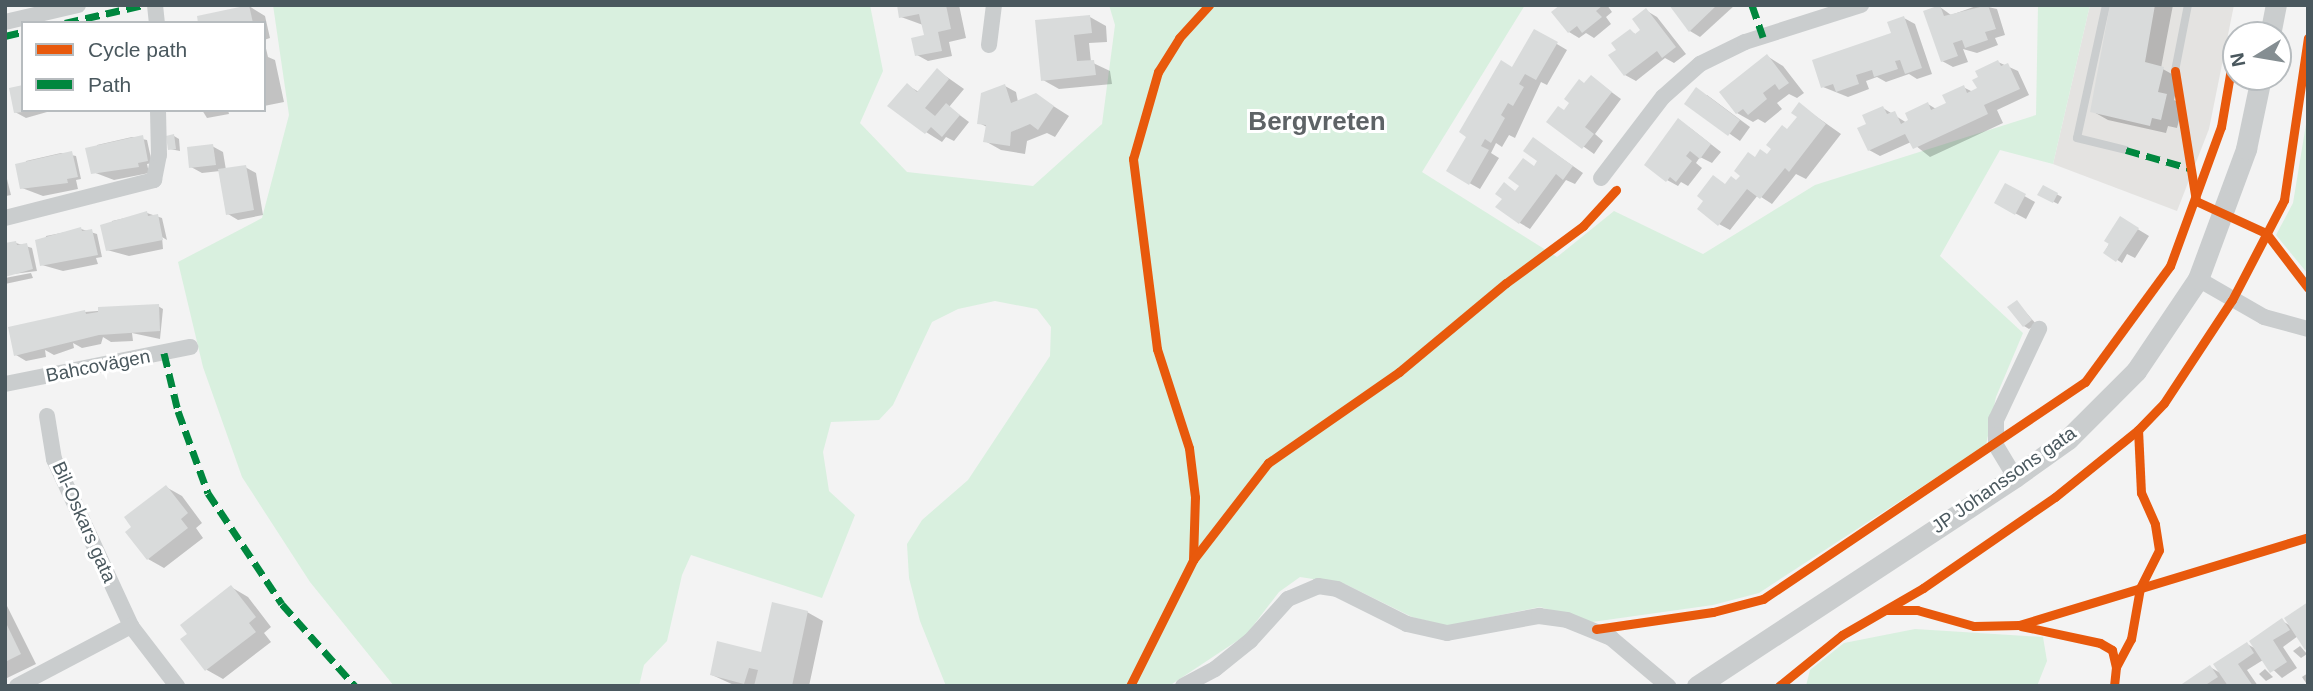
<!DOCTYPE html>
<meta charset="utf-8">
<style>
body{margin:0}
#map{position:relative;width:2313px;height:691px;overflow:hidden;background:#f3f3f3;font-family:Arial,sans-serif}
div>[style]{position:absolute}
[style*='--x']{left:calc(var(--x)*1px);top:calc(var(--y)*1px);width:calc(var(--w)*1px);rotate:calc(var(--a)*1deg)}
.commercial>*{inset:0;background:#e4e3e1}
.green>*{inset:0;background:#d9f0df}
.shadow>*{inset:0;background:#0003}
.building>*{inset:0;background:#d9dbdb}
.service>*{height:8px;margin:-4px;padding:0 4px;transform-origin:4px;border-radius:4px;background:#cacdce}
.minor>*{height:16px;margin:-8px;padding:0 8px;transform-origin:8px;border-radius:8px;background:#cacdce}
.tertiary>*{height:21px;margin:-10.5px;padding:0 10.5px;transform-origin:10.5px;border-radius:10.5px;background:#cacdce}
.quiet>*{height:7px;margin-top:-3.5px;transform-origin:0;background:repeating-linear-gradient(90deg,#00873e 0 14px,transparent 0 21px)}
.cycleway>*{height:9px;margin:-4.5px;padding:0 4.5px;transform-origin:4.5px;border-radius:4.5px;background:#e8590c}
span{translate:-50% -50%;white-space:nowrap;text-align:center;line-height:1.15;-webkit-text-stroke:6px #fff;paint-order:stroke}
.street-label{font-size:19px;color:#4a585e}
.district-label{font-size:26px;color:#5e6366;font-weight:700}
.frame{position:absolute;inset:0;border:7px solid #4a585e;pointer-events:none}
.legend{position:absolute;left:21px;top:21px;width:245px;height:91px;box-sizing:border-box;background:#fff;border:2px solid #b7bcbf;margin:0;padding:9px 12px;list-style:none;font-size:21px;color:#4a585e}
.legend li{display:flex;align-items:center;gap:14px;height:35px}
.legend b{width:35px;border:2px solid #b7bcbf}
.north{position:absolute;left:2222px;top:21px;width:70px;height:70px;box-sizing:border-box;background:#fff;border:2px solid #b7bcbf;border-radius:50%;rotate:259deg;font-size:19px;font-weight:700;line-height:28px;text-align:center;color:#4a585e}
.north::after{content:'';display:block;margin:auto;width:24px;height:32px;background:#858e92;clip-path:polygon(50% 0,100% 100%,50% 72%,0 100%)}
</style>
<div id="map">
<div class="commercial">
<i style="clip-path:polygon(2090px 5px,2234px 5px,2209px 129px,2177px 211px,2053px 164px)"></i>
</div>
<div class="green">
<i style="clip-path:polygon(273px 5px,870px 5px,883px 71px,860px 123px,907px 172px,1033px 186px,1102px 124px,1115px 25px,1109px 5px,1525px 5px,1422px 172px,1557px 257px,1614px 211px,1703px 254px,1815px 185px,2036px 115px,2038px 5px,2090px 5px,2053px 164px,2000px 150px,1940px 256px,2023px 333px,1996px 397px,1986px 445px,1759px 593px,1713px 605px,1592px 622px,1540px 607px,1447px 626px,1412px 617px,1345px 584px,1300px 577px,1279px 592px,1246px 635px,1169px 686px,946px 686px,920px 621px,909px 578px,907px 544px,922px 520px,968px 480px,1050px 356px,1051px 327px,1037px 309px,995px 301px,958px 309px,932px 322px,893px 405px,879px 420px,831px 422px,823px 452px,829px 491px,855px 515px,822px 598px,691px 555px,682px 575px,667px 641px,644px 665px,639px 686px,394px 686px,310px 582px,242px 477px,203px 367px,178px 262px,262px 218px,289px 115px)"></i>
<i style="clip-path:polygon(2308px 112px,2308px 274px,2276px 235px,2293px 203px)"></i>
<i style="clip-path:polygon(1915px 629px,2043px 637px,2047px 661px,2037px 686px,1806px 686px,1810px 670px,1844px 643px)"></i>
</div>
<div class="shadow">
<i style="clip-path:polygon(898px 5px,959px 5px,966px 38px,949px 42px,952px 56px,928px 61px,917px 55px,926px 36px,923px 25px,901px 17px)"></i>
<i style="clip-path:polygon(1563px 5px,1607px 5px,1612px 12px,1606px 17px,1611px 24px,1594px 38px,1586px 33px,1579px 38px,1569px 32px)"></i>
<i style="clip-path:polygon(1671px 5px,1735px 5px,1700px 37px,1690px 31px)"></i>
<i style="clip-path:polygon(1979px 5px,1997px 9px,2005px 35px,1995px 38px,1998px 45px,1977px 53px,1963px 49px,1968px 62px,1953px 67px,1942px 61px,1940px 7px,1951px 15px)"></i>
<i style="clip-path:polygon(2112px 5px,2173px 5px,2161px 68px,2179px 78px,2174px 100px,2183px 105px,2177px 128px,2168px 126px,2166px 133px,2108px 120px,2092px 111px)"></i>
<i style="clip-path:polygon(249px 6px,265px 16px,270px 38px,264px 40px,268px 57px,275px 60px,284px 102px,264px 106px,264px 23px,200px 23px)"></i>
<i style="clip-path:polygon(1647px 11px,1657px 17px,1686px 54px,1674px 63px,1665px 58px,1636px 81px,1625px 75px,1618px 50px,1630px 31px,1637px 35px,1643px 31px)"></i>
<i style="clip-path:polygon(1090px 17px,1106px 26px,1107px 42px,1089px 43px,1091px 62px,1110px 71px,1112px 84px,1059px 89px,1043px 80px,1037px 22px)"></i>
<i style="clip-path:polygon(1904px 18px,1915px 24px,1932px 74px,1917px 79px,1909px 74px,1886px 82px,1877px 77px,1866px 81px,1869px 89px,1848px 97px,1823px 87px,1893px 34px)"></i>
<i style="clip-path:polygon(1535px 31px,1567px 50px,1547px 85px,1541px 82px,1515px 138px,1509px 135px,1502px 147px,1496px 143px,1491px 153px,1499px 158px,1480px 189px,1448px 171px)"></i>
<i style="clip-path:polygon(1767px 56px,1783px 66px,1804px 93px,1797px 98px,1789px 94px,1777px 103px,1782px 109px,1765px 123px,1758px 119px,1753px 122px,1737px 113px)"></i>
<i style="clip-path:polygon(1998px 62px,2018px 71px,2029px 95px,1997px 110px,2003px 123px,1930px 157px,1911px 142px,1880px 156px,1869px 150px,1869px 125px,1883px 108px,1907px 123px,1928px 104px,1936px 109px,1948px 104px,1963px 87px,1973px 92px,1979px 89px)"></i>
<i style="clip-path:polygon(937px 70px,964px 89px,949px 107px,969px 122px,954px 141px,946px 137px,942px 142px,926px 132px,907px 85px,919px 92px)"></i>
<i style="clip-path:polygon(1591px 77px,1621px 99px,1595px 134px,1603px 141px,1594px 154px,1548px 121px,1565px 112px)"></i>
<i style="clip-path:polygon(1005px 86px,1016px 92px,1018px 102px,1036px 95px,1069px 116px,1055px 137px,1047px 133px,1027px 141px,1025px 154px,1001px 150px,985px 141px,987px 127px,979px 123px)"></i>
<i style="clip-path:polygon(1707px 95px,1750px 127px,1740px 141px,1686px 103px)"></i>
<i style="clip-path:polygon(1800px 105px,1841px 134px,1806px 179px,1796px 174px,1772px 204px,1758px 195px,1730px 230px,1719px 224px,1706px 200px,1737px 182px,1756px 159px,1768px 156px,1799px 117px)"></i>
<i style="clip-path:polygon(54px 110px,26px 118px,15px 112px,23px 110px)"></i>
<i style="clip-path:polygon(202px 110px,228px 110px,229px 114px,207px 118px)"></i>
<i style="clip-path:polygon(1689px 127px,1721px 152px,1712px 163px,1700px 157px,1696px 163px,1702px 168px,1688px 186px,1681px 182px,1678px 186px,1667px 180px)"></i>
<i style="clip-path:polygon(174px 136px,179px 139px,180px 151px,170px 149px)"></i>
<i style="clip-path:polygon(132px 137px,147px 140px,152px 163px,147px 164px,149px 173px,114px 180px,93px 172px,97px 145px)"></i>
<i style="clip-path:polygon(1534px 139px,1583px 173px,1575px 184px,1566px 180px,1530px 229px,1520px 223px,1517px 192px,1540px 160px)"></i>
<i style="clip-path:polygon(212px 146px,223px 152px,226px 170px,245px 167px,256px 173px,263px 215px,238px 220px,228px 214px,220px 171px,202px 173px,191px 167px)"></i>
<i style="clip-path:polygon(61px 153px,76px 156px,81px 179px,76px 180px,78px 189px,43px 196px,22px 188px,26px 161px)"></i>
<i style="clip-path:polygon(5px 171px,11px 195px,6px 196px,5px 205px)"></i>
<i style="clip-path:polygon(2005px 185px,2035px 202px,2026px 219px,1996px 203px)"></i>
<i style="clip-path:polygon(2043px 187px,2062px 197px,2058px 204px,2040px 195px)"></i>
<i style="clip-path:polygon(147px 213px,162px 218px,167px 240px,162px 237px,163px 249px,129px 256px,107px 250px,112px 221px)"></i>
<i style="clip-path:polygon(2121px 219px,2149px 236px,2135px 258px,2127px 254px,2122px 263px,2105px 252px)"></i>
<i style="clip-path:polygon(81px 229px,97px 234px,102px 257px,96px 258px,98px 264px,63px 271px,42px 265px,46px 236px)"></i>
<i style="clip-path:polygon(16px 243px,32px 248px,37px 271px,5px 275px)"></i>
<i style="clip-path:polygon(31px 273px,33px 278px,5px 284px,5px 278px)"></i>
<i style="clip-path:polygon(2017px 302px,2036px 324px,2029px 329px,2024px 326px)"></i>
<i style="clip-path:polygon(158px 306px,163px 309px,160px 339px,132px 333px,133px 341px,111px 342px,103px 337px,101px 344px,82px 348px,73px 343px,74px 348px,54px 355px,45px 350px,46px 357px,26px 361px,16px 355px,85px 312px)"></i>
<i style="clip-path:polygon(166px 487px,182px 496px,202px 523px,196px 528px,203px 538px,164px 568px,148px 559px)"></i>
<i style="clip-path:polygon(231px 587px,248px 597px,271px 627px,264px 633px,271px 642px,223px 679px,207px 670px,183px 640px)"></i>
<i style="clip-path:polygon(5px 602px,36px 664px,5px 679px)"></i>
<i style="clip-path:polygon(2308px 604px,2308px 650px,2298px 636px,2283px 647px,2297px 668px,2282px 678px,2263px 660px,2247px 670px,2258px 686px,2182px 686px,2210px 667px,2222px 674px,2247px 644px,2256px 649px,2282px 621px,2291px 626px)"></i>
<i style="clip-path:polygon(807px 612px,823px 621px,809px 686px,736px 686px,712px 675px,762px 654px)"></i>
<i style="clip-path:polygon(2300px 646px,2307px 654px,2301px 658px,2293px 651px)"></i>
<i style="clip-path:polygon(2265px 669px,2273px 677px,2266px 681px,2259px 674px)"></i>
<i style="clip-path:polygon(2308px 673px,2308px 686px,2302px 677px)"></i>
</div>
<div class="building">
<i style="clip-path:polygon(249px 5px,253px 23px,198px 23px,197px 16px)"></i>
<i style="clip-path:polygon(897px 5px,946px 5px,951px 29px,938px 32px,942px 51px,915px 56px,911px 38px,924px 35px,919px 14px,899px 18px)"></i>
<i style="clip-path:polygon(1560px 5px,1603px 5px,1596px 11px,1602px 17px,1582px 33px,1577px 26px,1568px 33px,1551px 12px)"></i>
<i style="clip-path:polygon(1669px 5px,1717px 5px,1689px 32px)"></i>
<i style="clip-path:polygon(1940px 5px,1944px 16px,1988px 5px,1996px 29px,1985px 32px,1988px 40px,1965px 48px,1962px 40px,1953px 43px,1958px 56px,1941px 62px,1923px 11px)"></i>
<i style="clip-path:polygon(2110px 5px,2155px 5px,2145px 62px,2164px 67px,2158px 92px,2167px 94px,2161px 120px,2152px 118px,2150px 126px,2090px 112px)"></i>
<i style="clip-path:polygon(1646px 8px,1676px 47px,1662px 58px,1657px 51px,1624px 76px,1608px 55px,1616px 50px,1611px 43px,1630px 29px,1635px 34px,1640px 30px,1632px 19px)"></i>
<i style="clip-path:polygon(1090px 15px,1092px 33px,1074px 35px,1077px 61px,1094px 60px,1096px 75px,1041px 81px,1035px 20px)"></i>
<i style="clip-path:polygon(1904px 16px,1922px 68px,1905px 74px,1900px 60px,1895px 61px,1898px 69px,1874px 77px,1872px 70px,1856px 75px,1859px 84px,1836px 92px,1833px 84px,1821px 88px,1812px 60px,1891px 33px,1887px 22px)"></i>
<i style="clip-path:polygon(1534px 29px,1558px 42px,1536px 80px,1525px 74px,1519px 84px,1524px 87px,1513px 106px,1508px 103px,1501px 115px,1505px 118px,1491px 143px,1485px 139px,1481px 146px,1489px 150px,1469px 185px,1446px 171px,1466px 137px,1459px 132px,1501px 60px,1512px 67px)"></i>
<i style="clip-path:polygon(1767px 54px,1789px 83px,1779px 90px,1775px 84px,1763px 93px,1767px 99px,1748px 115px,1743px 109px,1736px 114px,1719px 92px)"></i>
<i style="clip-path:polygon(1998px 60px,2001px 66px,2008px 63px,2020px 89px,1984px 105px,1988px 114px,1913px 149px,1905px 134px,1868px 151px,1857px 128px,1866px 124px,1862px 115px,1883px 106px,1887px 114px,1895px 111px,1901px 124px,1908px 120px,1905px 113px,1928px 102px,1931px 110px,1946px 103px,1942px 95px,1964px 85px,1967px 93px,1977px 88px,1972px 80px,1978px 77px,1975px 71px)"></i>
<i style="clip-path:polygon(937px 68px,949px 79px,925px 108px,935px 116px,946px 103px,960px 115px,942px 137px,931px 127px,925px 134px,887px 106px,907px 83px,917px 92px)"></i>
<i style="clip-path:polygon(1591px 75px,1612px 92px,1585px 127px,1594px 134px,1582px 149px,1546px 122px,1558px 106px,1564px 110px,1569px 103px,1564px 99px,1579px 79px,1584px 83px)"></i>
<i style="clip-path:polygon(1005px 84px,1011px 103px,1036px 93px,1054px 106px,1038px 130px,1030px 124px,1011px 132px,1010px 146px,983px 142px,986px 125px,977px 124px,981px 93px)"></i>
<i style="clip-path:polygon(23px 85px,23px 112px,14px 113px,9px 88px)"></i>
<i style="clip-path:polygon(1696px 87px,1740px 120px,1728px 136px,1684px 104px)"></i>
<i style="clip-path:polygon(1799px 102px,1826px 124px,1789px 172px,1785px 168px,1760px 199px,1747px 189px,1718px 226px,1697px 209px,1703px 201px,1697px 196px,1713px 175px,1725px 184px,1731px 176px,1736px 180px,1740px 176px,1734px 171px,1748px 152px,1755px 157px,1760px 149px,1767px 154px,1771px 149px,1766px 145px,1782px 125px,1787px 129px,1797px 117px,1791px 113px)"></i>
<i style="clip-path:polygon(1678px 118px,1711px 144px,1700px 159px,1690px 151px,1686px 156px,1692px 161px,1676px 182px,1670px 177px,1666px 182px,1644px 165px)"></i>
<i style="clip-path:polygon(174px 134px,176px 149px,168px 150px,166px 136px)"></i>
<i style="clip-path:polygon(143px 135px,148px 161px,138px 163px,139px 167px,91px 174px,85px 148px)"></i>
<i style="clip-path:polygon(1533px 137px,1573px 166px,1563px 180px,1556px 174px,1519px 224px,1495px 207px,1502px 199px,1495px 194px,1504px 182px,1515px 191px,1519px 186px,1508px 178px,1523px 158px,1534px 166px,1537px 161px,1523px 151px)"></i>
<i style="clip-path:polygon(213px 144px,216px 165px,189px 168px,187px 147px)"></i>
<i style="clip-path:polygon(72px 151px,78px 177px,67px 179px,68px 183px,20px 189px,15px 164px)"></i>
<i style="clip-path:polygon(246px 165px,254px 210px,226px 215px,218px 169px)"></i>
<i style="clip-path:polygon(2005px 183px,2026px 194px,2015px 215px,1994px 203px)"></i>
<i style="clip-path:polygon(2043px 185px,2058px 193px,2053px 203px,2037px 195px)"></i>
<i style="clip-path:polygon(147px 211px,148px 216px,158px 214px,163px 240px,106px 251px,100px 225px)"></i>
<i style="clip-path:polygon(2120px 216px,2139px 228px,2116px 262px,2103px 253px,2109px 244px,2104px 241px)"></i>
<i style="clip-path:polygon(81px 227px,82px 231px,92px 229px,98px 255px,40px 266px,35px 240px)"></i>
<i style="clip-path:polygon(16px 241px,17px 245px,27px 243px,33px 269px,5px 277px,5px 243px)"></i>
<i style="clip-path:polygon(2017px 300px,2032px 320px,2023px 327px,2007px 307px)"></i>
<i style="clip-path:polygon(159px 304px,160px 331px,99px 335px,14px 356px,8px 327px,85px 310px,86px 314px,98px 312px,98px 307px)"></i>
<i style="clip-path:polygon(166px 485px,188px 513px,181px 519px,188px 528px,147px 560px,125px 532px,131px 527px,124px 517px)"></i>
<i style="clip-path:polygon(231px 585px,256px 617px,249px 623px,256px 632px,205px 671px,180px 639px,187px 634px,180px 625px)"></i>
<i style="clip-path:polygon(772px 602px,808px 611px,792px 686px,754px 686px,758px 670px,749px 668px,744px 684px,710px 675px,717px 641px,761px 652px)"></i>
<i style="clip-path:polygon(2308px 602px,2308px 648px,2305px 650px,2284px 618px)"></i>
<i style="clip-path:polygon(2282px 618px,2290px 630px,2273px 640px,2287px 662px,2270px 673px,2249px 641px)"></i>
<i style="clip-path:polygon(5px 621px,21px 654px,5px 662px)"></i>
<i style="clip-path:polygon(2247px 642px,2254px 653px,2238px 664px,2253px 686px,2228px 686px,2213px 664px)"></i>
<i style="clip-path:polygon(2210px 665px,2218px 677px,2204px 686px,2179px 686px)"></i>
</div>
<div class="service">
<i style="--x:2106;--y:5;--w:136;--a:102.3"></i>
<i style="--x:2077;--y:138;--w:50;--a:13.8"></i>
<i style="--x:2175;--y:71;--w:67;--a:-78.9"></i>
</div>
<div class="minor">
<i style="--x:155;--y:5;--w:18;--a:84"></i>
<i style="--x:5;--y:22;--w:75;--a:-13.1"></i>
<i style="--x:989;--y:45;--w:40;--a:-82.9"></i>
<i style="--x:1601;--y:178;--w:102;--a:-52.6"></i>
<i style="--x:1663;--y:97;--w:50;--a:-41.7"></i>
<i style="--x:1700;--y:64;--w:50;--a:-26.1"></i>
<i style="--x:1745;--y:42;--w:122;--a:-17.7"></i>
<i style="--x:5;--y:218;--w:154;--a:-14.3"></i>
<i style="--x:154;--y:180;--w:25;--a:-79"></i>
<i style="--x:159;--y:155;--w:45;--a:-91.3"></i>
<i style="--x:2198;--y:279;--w:76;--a:29.9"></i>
<i style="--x:2264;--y:317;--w:46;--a:15.3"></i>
<i style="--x:5;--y:384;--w:189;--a:-11.3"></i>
<i style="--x:47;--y:416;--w:44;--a:80.8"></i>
<i style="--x:54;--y:459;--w:184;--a:65.2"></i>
<i style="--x:131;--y:626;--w:76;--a:52.5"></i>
<i style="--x:2015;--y:477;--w:37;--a:-121"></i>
<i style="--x:1996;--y:445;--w:25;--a:-90"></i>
<i style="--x:1996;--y:420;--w:101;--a:-64.7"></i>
<i style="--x:17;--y:686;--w:129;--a:-27.8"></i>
<i style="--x:1183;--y:686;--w:36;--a:-28"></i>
<i style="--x:1215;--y:669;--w:45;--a:-38.7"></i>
<i style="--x:1250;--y:641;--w:57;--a:-47.9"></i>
<i style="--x:1288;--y:599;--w:33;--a:-23"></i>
<i style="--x:1318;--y:586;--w:19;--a:9"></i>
<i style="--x:1337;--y:589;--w:78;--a:26.6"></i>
<i style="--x:1407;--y:624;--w:41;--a:12.7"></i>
<i style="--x:1447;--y:633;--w:94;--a:-10.5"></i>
<i style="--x:1539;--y:616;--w:28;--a:8"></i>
<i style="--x:1567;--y:620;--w:48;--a:22.2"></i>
<i style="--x:1611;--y:638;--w:75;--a:40.1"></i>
</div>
<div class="tertiary">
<i style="--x:2270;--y:35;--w:31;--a:-79"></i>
<i style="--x:1697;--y:686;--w:381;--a:-33.3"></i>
<i style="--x:2015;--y:477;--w:65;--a:-35.6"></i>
<i style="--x:2068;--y:439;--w:96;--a:-45"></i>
<i style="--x:2136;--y:371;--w:111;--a:-56"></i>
<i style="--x:2198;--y:279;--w:139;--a:-69.7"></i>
<i style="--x:2246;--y:149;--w:74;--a:-78.2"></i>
</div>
<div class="quiet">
<i style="--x:1752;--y:5;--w:34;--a:71"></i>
<i style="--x:65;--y:23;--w:80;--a:-13"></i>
<i style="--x:5;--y:36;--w:18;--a:-13"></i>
<i style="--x:2126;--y:150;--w:66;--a:15.9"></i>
<i style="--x:164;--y:353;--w:60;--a:76.4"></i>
<i style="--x:178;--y:411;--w:87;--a:69.9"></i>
<i style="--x:208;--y:493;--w:133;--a:56.3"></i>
<i style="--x:282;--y:604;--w:110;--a:48.3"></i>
</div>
<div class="cycleway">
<i style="--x:2175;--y:71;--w:132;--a:80.8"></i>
<i style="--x:2196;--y:201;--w:77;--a:24.6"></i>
<i style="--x:2266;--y:233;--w:69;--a:52.6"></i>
<i style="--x:1193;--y:560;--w:63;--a:-88.2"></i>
<i style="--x:1195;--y:497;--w:49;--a:-97"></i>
<i style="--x:1189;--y:448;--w:104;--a:-107.9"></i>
<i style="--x:1157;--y:349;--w:192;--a:-97.2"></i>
<i style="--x:1133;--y:159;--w:91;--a:-74"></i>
<i style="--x:1158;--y:72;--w:40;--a:-58"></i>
<i style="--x:1179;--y:38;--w:45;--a:-47.7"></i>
<i style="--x:1887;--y:610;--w:30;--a:0"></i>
<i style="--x:1917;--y:610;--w:59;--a:15.7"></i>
<i style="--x:1974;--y:626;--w:45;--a:-1.3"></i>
<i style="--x:2019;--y:625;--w:302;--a:-16.9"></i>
<i style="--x:2021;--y:626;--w:81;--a:12.1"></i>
<i style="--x:2100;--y:643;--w:14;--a:30"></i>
<i style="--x:2112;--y:650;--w:17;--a:77"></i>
<i style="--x:1596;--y:629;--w:118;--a:-8.3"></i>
<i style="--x:1713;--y:612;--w:52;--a:-14.6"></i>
<i style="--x:1763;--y:599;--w:388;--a:-34"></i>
<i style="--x:2085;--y:382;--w:144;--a:-53.8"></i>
<i style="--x:2170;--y:266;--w:148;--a:-69.9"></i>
<i style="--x:2221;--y:127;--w:89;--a:-80.3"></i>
<i style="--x:1130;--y:686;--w:141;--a:-63.4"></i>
<i style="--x:1193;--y:560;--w:123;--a:-52.3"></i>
<i style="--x:1268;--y:463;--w:160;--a:-34.8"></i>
<i style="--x:1399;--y:372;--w:139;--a:-39.8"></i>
<i style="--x:1506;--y:283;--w:96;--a:-36.5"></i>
<i style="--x:1583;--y:226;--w:49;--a:-47.5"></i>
<i style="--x:1779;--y:686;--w:81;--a:-39"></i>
<i style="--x:1842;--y:635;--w:94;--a:-30.1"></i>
<i style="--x:1923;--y:588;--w:160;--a:-34.6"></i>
<i style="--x:2055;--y:497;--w:107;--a:-38.9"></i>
<i style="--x:2138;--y:430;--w:37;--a:-46"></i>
<i style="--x:2164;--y:403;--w:123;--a:-56.6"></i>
<i style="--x:2232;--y:300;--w:113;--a:-62.5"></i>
<i style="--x:2284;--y:200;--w:164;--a:-81.6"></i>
<i style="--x:2114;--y:686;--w:19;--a:-84"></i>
<i style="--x:2116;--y:667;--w:32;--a:-62"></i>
<i style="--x:2131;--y:639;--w:52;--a:-80"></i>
<i style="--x:2140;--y:588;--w:42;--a:-63.4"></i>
<i style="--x:2159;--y:550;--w:26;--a:-99"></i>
<i style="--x:2155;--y:524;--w:34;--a:-114"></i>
<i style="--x:2141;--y:493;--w:63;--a:-92.7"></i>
</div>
<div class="street-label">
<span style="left:98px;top:366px;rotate:-11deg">Bahcovägen</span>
<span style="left:2004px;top:480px;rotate:-35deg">JP Johanssons gata</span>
<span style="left:84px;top:522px;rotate:66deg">Bil-Oskars gata</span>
</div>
<div class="district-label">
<span style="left:1317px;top:122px">Bergvreten</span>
</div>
<div class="frame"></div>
<ul class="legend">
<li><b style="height:9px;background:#e8590c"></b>Cycle path</li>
<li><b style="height:9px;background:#00873e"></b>Path</li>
</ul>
<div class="north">N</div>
</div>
